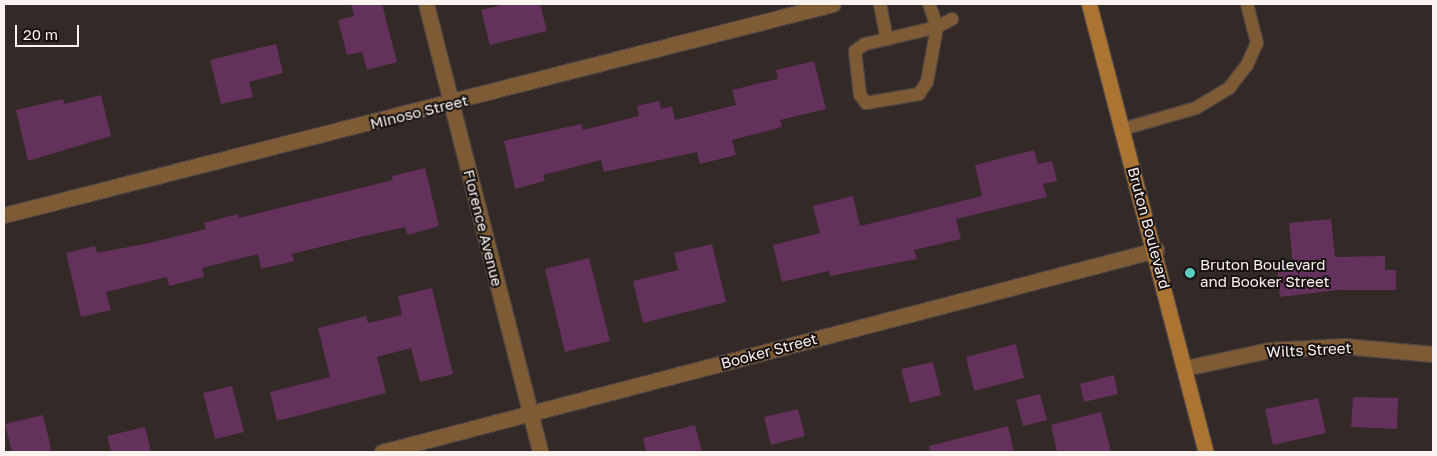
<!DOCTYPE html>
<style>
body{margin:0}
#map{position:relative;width:1437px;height:456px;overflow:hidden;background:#332926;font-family:"Golos Text",sans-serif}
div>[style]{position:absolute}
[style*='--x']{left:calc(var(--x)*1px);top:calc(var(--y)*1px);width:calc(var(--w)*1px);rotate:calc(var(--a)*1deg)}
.building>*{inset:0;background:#64305c}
.roads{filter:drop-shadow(1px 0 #4f4542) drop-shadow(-1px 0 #4f4542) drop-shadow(0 1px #4f4542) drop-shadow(0 -1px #4f4542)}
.lane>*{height:12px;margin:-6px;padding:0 6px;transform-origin:6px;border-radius:6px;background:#7e5b35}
.street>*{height:15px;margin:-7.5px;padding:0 7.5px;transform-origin:7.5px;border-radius:7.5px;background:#7e5b35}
.secondary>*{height:15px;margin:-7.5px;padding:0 7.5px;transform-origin:7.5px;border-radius:7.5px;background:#ac7433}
.dots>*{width:14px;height:14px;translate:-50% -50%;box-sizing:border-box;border:2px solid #181312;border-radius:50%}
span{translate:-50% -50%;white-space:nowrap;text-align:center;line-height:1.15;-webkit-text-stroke:4px #181312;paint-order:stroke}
.street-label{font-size:15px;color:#faf3f0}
.poi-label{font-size:15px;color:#faf3f0}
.left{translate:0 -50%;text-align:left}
.frame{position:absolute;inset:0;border:5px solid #faf3f0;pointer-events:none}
.scale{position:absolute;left:15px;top:25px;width:64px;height:22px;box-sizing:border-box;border:2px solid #faf3f0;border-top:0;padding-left:6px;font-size:15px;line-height:18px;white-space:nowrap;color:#faf3f0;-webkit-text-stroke:4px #181312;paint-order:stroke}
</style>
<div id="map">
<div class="building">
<i style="clip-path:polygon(351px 4px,382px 4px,397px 62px,367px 70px,362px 52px,347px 55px,338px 20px,354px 16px)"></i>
<i style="clip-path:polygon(506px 4px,540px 4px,547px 31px,490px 45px,481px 10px)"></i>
<i style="clip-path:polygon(276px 44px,283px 73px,249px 82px,253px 97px,221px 104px,210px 60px)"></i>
<i style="clip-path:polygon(814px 61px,826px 109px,780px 120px,782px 127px,732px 140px,736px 155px,700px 164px,697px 152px,604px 172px,601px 160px,543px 175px,545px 181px,515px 189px,504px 141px,581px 124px,583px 130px,639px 116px,637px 106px,659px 101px,661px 109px,672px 106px,675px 120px,736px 105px,732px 90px,778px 79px,776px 70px)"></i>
<i style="clip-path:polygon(101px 95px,111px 136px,28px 161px,16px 110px,63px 99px,65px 104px)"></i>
<i style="clip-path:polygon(1034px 150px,1038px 164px,1052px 161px,1057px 181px,1043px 184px,1047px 197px,956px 219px,961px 239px,914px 250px,917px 259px,830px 276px,829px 271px,782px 282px,773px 245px,820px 233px,813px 206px,853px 196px,860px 226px,906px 215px,982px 196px,975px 165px)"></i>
<i style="clip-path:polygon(425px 168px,439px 226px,407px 235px,405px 227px,356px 238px,292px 254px,294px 261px,261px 269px,258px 254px,202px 268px,204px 277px,169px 286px,167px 277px,106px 292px,111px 310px,81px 317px,66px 253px,95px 246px,97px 253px,149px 243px,206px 229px,204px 223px,238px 214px,239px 218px,393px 180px,392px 176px)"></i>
<i style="clip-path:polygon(1331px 219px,1335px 257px,1385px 256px,1385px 270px,1396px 270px,1396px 290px,1338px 290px,1280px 297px,1277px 266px,1293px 265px,1289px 223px)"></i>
<i style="clip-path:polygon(712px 244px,726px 302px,643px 323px,633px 281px,678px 270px,674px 253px)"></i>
<i style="clip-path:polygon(589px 258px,610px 341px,565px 352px,545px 269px)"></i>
<i style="clip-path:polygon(432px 288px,453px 374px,420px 382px,411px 348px,377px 357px,386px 393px,277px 421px,270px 392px,330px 377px,318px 328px,366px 316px,368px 323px,402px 315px,398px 296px)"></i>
<i style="clip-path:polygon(1016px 344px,1024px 378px,974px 391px,966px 357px)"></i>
<i style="clip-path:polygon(933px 362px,941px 395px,910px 403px,901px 369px)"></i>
<i style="clip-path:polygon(1114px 375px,1118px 394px,1084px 402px,1080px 384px)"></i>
<i style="clip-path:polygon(232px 386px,244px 432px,215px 439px,203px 393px)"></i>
<i style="clip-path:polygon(1040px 394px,1047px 420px,1023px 426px,1016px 400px)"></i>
<i style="clip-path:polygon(1353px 397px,1398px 398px,1397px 429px,1351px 427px)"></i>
<i style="clip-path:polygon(1318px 398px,1326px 433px,1273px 445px,1265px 409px)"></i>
<i style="clip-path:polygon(798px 409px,805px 436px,771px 445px,764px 417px)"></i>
<i style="clip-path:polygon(1101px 412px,1111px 452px,1057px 452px,1051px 425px)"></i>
<i style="clip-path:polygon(43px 415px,52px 452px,12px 452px,5px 424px)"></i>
<i style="clip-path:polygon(695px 425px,702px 452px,646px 452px,643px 438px)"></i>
<i style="clip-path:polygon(1008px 426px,1014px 452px,930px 452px,929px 446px)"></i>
<i style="clip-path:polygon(145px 427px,151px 452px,111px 452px,107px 436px)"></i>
</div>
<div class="roads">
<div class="lane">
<i style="--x:880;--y:4;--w:36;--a:79"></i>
<i style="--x:887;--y:39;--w:51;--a:-13.5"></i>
<i style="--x:937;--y:27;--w:24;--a:-109"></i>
<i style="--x:887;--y:39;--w:23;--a:167"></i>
<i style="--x:865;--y:44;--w:12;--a:145"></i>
<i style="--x:855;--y:51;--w:44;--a:83.5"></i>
<i style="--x:860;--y:95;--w:10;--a:53"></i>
<i style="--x:866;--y:103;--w:54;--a:-9.6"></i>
<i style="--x:919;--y:94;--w:14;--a:-56"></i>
<i style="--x:927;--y:82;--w:56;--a:-79.7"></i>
<i style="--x:937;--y:27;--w:17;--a:-28"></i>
<i style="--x:1123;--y:129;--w:76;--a:-16"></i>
<i style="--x:1196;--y:108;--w:39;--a:-31"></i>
<i style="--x:1229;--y:88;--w:29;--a:-52"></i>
<i style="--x:1247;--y:65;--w:24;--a:-66"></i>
<i style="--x:1257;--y:43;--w:40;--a:-104.4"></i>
</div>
<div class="street">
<i style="--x:426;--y:4;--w:462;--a:75.7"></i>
<i style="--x:4;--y:215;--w:855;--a:-14.28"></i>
<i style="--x:1185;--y:368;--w:87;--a:-12"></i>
<i style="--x:1270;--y:350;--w:74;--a:-3.1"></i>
<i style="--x:1344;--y:346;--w:89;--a:5.1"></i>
<i style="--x:382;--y:452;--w:800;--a:-14.63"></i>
</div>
<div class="secondary">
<i style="--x:1089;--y:4;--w:463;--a:75.4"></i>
</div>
</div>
<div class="dots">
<i style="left:1190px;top:273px;background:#59cebe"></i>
</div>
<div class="street-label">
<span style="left:419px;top:112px;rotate:-14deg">Minoso Street</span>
<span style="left:483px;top:228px;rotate:76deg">Florence Avenue</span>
<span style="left:1149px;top:228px;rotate:75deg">Bruton Boulevard</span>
<span style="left:1309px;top:350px;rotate:-3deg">Wilts Street</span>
<span style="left:769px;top:351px;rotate:-15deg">Booker Street</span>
</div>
<div class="poi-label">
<span class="left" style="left:1200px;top:273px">Bruton Boulevard<br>and Booker Street</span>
</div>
<div class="frame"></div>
<div class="scale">20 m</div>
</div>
